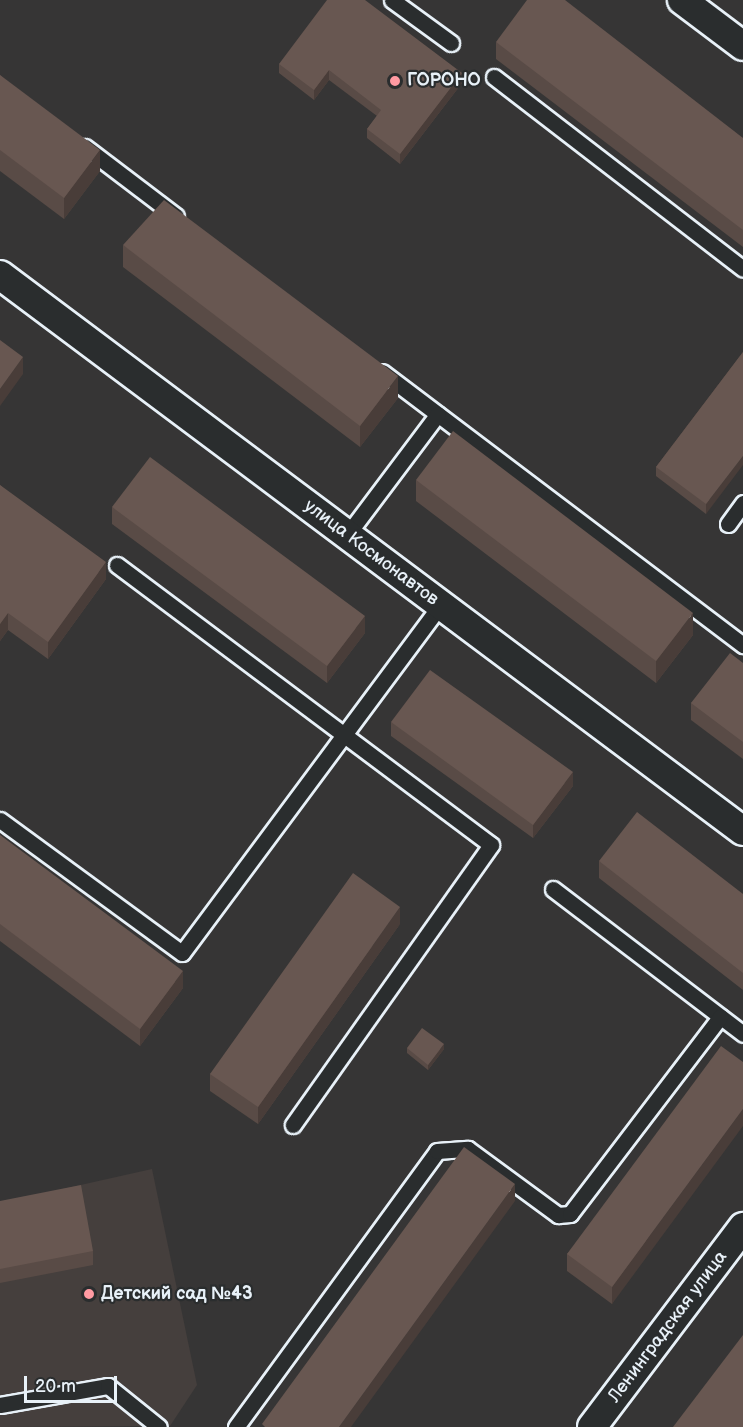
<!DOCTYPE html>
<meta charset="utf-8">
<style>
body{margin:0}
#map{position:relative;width:743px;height:1427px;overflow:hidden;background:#363535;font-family:"Balsamiq Sans",sans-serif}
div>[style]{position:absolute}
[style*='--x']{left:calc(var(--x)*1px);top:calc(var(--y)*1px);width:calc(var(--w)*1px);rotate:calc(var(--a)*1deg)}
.built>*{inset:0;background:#453f3d}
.roads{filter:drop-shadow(2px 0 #e8f1f8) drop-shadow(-2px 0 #e8f1f8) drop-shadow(0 2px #e8f1f8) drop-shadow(0 -2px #e8f1f8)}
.lane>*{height:15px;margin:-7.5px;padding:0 7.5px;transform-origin:7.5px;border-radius:7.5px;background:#2a2d2e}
.street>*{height:28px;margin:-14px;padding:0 14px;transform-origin:14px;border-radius:14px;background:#2a2d2e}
.wall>*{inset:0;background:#594b46}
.shaded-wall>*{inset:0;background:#493d39}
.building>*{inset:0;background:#685751}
.dots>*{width:16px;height:16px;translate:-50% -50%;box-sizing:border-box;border:3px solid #2a2d2e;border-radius:50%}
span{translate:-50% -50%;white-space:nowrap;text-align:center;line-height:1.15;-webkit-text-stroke:4.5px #2a2d2e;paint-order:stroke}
.poi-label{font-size:18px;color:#e8f1f8;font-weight:700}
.left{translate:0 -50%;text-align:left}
.street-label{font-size:18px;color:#e8f1f8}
.scale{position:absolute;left:24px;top:1376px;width:93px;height:27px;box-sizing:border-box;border:3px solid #e8f1f8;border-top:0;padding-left:8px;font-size:18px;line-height:21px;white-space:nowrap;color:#e8f1f8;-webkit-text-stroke:4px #2a2d2e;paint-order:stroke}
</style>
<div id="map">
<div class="built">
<i style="clip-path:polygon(152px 1169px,197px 1385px,170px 1426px,0 1427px,0 1203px)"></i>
</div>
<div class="roads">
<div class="lane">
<i style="--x:392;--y:0;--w:73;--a:36.1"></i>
<i style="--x:494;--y:77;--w:314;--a:37.6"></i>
<i style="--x:85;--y:147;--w:114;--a:37.2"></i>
<i style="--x:382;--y:372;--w:453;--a:37.1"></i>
<i style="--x:728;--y:524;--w:26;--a:-54"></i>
<i style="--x:347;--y:535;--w:151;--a:-53.1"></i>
<i style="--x:117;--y:565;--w:467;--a:36.8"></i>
<i style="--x:491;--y:845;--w:343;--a:125.3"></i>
<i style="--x:0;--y:820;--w:225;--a:36.2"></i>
<i style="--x:182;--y:953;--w:433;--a:-53.4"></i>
<i style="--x:553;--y:889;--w:239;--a:37.3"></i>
<i style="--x:0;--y:1405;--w:110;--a:-10"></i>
<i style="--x:108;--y:1386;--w:65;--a:38.8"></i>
<i style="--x:236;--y:1427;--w:341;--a:-53.9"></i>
<i style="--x:437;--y:1151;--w:31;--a:-4"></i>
<i style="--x:468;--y:1149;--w:112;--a:36.3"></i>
<i style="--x:558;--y:1215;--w:12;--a:-5"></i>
<i style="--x:570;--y:1214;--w:248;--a:-52.7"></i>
</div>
<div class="street">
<i style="--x:682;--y:0;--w:76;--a:37"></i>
<i style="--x:0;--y:275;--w:928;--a:36.81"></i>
<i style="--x:592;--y:1427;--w:251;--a:-52.9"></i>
</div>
</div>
<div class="wall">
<i style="clip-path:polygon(496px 42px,743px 138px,743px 247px,496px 59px)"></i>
<i style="clip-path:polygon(279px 64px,462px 83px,400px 164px,367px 138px,367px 129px,377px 116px,329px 80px,314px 100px,279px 73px)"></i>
<i style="clip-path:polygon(0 75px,100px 171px,64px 219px,0 171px)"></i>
<i style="clip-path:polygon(123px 245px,398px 398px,360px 447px,123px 267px)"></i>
<i style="clip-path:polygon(743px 352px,706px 514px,656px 476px,656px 467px)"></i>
<i style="clip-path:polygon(416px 480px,693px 635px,656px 683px,416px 501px)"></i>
<i style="clip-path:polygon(0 485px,106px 579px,48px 659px,8px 630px,0 641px)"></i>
<i style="clip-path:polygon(112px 507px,365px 633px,327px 683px,112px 524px)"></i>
<i style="clip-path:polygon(743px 663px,743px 759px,691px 720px,691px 703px)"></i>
<i style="clip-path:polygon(391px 722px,573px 786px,533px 838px,391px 736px)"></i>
<i style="clip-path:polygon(0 835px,183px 988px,140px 1046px,0 941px)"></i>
<i style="clip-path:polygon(599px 861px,743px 894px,743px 990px,599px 878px)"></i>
<i style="clip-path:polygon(400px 924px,258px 1124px,210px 1091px,210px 1074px)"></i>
<i style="clip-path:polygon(407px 1048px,444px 1049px,428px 1070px,407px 1053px)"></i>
<i style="clip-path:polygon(743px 1062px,612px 1304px,567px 1271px,567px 1254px)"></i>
<i style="clip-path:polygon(0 1201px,93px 1251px,93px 1265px,0 1283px)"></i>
</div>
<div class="shaded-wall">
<i style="clip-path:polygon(329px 70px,329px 80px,314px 100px,314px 90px)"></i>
<i style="clip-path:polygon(462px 73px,462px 83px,400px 164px,400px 154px)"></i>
<i style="clip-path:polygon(100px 150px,100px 171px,64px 219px,64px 198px)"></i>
<i style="clip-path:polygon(23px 357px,23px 374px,0 406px,0 389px)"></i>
<i style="clip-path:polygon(398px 376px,398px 398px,360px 447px,360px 426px)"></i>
<i style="clip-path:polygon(743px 456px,743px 465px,706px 514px,706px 504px)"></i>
<i style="clip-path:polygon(106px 562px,106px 579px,48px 659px,48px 642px)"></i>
<i style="clip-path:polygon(8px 613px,8px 630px,0 641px,0 624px)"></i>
<i style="clip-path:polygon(693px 613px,693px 635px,656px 683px,656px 661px)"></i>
<i style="clip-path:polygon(365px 616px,365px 633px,327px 683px,327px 666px)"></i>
<i style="clip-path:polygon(573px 772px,573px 786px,533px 838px,533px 825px)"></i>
<i style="clip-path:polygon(400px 907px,400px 924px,258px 1124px,258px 1107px)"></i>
<i style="clip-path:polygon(183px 971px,183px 988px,140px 1046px,140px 1029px)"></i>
<i style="clip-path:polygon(444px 1044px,444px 1049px,428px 1070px,428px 1065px)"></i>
<i style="clip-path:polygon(743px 1109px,743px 1126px,612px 1304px,612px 1287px)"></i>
<i style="clip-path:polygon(515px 1184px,515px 1201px,351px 1427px,339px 1427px)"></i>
</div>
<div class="building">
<i style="clip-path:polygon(327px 0,365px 0,462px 73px,400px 154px,367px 129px,381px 110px,329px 70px,314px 90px,279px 64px)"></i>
<i style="clip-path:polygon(527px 0,565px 0,743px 138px,743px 230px,496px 42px)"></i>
<i style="clip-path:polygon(0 75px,100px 150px,64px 198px,0 150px)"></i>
<i style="clip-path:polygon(164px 200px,398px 376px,360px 426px,123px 245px)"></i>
<i style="clip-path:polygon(0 340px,23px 357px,0 389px)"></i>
<i style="clip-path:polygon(743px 352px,743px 456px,706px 504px,656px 467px)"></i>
<i style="clip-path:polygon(453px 431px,693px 613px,656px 661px,416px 480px)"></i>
<i style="clip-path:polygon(150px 457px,365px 616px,327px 666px,112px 507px)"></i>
<i style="clip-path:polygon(0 485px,106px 562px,48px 642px,8px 613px,0 624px)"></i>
<i style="clip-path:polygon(730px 653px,743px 663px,743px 742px,691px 703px)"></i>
<i style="clip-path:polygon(430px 670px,573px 772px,533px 825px,391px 722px)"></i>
<i style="clip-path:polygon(637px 812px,743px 894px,743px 973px,599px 861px)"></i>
<i style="clip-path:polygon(0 835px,183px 971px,140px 1029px,0 924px)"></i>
<i style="clip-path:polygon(353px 873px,400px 907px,258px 1107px,210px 1074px)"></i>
<i style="clip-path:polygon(422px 1028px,444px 1044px,428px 1065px,407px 1048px)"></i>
<i style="clip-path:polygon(721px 1046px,743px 1062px,743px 1109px,612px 1287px,567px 1254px)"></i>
<i style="clip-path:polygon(464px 1147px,515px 1184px,339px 1427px,265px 1427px,262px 1424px)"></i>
<i style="clip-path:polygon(81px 1185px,93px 1251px,0 1269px,0 1201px)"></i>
<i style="clip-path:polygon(743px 1335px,743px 1427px,673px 1427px)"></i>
</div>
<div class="dots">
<i style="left:395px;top:81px;background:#ff9aa2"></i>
<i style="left:89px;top:1294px;background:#ff9aa2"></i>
</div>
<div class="poi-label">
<span class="left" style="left:407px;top:81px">ГОРОНО</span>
<span class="left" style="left:101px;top:1294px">Детский сад №43</span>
</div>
<div class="street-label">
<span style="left:371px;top:553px;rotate:37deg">улица Космонавтов</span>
<span style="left:668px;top:1327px;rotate:-53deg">Ленинградская улица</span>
</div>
<div class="scale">20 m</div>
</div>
